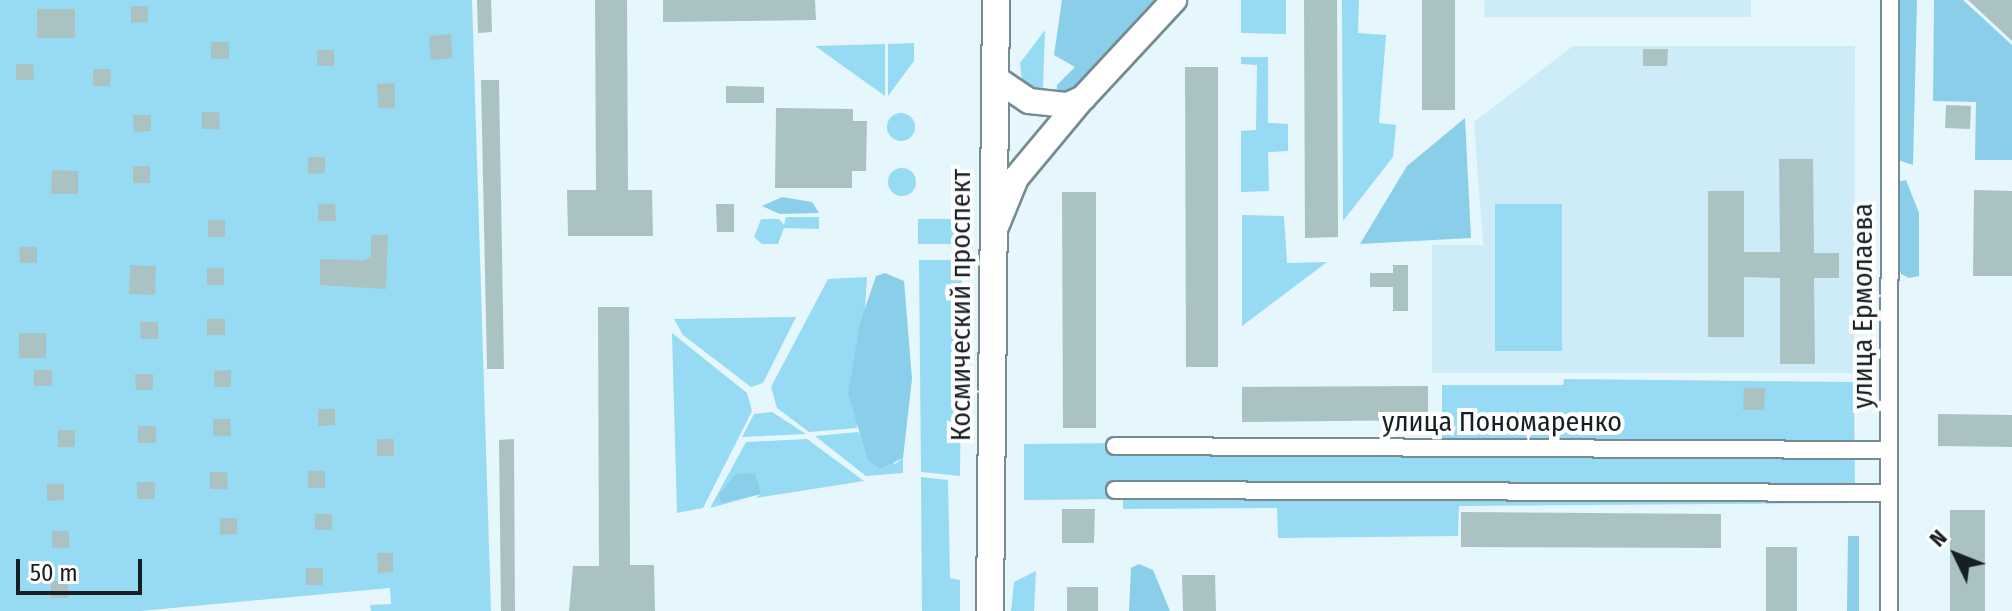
<!DOCTYPE html>
<meta charset="utf-8">
<style>
body{margin:0}
#map{position:relative;width:2012px;height:611px;overflow:hidden;background:#e5f6fd;font-family:"Fira Sans Condensed",sans-serif}
div>[style]{position:absolute}
[style*='--x']{left:calc(var(--x)*1px);top:calc(var(--y)*1px);width:calc(var(--w)*1px);rotate:calc(var(--a)*1deg)}
.built>*{inset:0;background:#ceebf8}
.green>*{inset:0;background:#97daf4}
.round{border-radius:50%}
.forest>*{inset:0;background:#8bcee9}
.building>*{inset:0;background:#abc2c3}
.roads{filter:drop-shadow(2px 0 #778b93) drop-shadow(-2px 0 #778b93) drop-shadow(0 2px #778b93) drop-shadow(0 -2px #778b93)}
.street>*{height:16px;margin:-8px;padding:0 8px;transform-origin:8px;border-radius:8px;background:#fff}
.secondary>*{height:24px;margin:-12px;padding:0 12px;transform-origin:12px;border-radius:12px;background:#fff}
.primary>*{height:26px;margin:-13px;padding:0 13px;transform-origin:13px;border-radius:13px;background:#fff}
span{translate:-50% -50%;white-space:nowrap;text-align:center;line-height:1.15;-webkit-text-stroke:8px #fff;paint-order:stroke}
.street-label{font-size:28px;color:#181f22}
.north{position:absolute;left:1916px;top:515px;width:80px;height:80px;-webkit-text-stroke:6px #fff;paint-order:stroke;rotate:313deg;font-size:22px;font-weight:700;line-height:32px;text-align:center;color:#181f22}
.north::after{content:'';display:block;margin:auto;width:28px;height:36px;background:#181f22;clip-path:polygon(50% 0,100% 100%,50% 72%,0 100%)}
.scale{position:absolute;left:16px;top:559px;width:126px;height:36px;box-sizing:border-box;border:4px solid #181f22;border-top:0;padding-left:10px;font-size:24px;line-height:28px;white-space:nowrap;color:#181f22;-webkit-text-stroke:6px #fff;paint-order:stroke}
</style>
<div id="map">
<div class="built">
<i style="clip-path:polygon(1485px 0,1751px 0,1751px 17px,1484px 17px)"></i>
<i style="clip-path:polygon(1573px 46px,1855px 46px,1854px 373px,1432px 373px,1432px 245px,1483px 245px,1474px 122px)"></i>
</div>
<div class="green">
<i style="clip-path:polygon(0 0,472px 0,491px 611px,371px 611px,370px 605px,391px 604px,390px 588px,140px 611px,0 611px)"></i>
<i style="clip-path:polygon(1241px 0,1286px 0,1286px 34px,1241px 33px)"></i>
<i style="clip-path:polygon(1342px 0,1359px 0,1358px 33px,1386px 35px,1379px 123px,1396px 125px,1393px 157px,1343px 221px)"></i>
<i style="clip-path:polygon(1045px 30px,1043px 88px,1034px 94px,1022px 81px,1020px 63px)"></i>
<i style="clip-path:polygon(914px 43px,914px 61px,888px 96px,888px 44px)"></i>
<i style="clip-path:polygon(885px 44px,885px 96px,815px 46px)"></i>
<i style="clip-path:polygon(1241px 57px,1268px 57px,1268px 123px,1288px 124px,1288px 151px,1268px 152px,1269px 191px,1241px 192px,1241px 131px,1256px 130px,1257px 65px,1241px 64px)"></i>
<i class="round" style="left:887px;top:113px;width:28px;height:28px"></i>
<i class="round" style="left:888px;top:168px;width:28px;height:28px"></i>
<i style="clip-path:polygon(1495px 204px,1562px 204px,1562px 351px,1495px 351px)"></i>
<i style="clip-path:polygon(1242px 215px,1284px 216px,1287px 263px,1327px 262px,1242px 326px)"></i>
<i style="clip-path:polygon(786px 217px,819px 217px,819px 229px,784px 228px,778px 244px,762px 244px,754px 237px,761px 219px,779px 219px,784px 225px)"></i>
<i style="clip-path:polygon(918px 219px,961px 219px,961px 244px,918px 244px)"></i>
<i style="clip-path:polygon(919px 260px,962px 260px,960px 476px,921px 472px)"></i>
<i style="clip-path:polygon(867px 277px,857px 428px,809px 432px,777px 408px,771px 387px,828px 279px)"></i>
<i style="clip-path:polygon(796px 317px,763px 383px,751px 387px,683px 335px,674px 319px)"></i>
<i style="clip-path:polygon(672px 333px,747px 393px,752px 411px,703px 508px,677px 513px)"></i>
<i style="clip-path:polygon(1564px 379px,1854px 382px,1855px 503px,1459px 506px,1458px 536px,1278px 538px,1277px 508px,1123px 509px,1123px 499px,1024px 500px,1024px 444px,1442px 440px,1442px 385px,1563px 385px)"></i>
<i style="clip-path:polygon(772px 412px,806px 434px,742px 437px,754px 414px)"></i>
<i style="clip-path:polygon(858px 432px,895px 464px,903px 458px,903px 473px,866px 476px,815px 436px)"></i>
<i style="clip-path:polygon(807px 439px,864px 481px,756px 498px,761px 494px,710px 508px,746px 442px)"></i>
<i style="clip-path:polygon(921px 477px,948px 480px,950px 578px,960px 580px,960px 611px,922px 611px)"></i>
<i style="clip-path:polygon(1036px 571px,1034px 611px,1011px 611px,1014px 582px)"></i>
</div>
<div class="forest">
<i style="clip-path:polygon(1062px 0,1165px 0,1081px 87px,1056px 99px,1057px 85px,1075px 67px,1054px 55px)"></i>
<i style="clip-path:polygon(1896px 0,1917px 0,1913px 165px,1895px 159px)"></i>
<i style="clip-path:polygon(1934px 0,1963px 0,2012px 45px,2012px 160px,1975px 160px,1976px 102px,1933px 101px)"></i>
<i style="clip-path:polygon(1465px 118px,1471px 238px,1360px 244px,1407px 166px)"></i>
<i style="clip-path:polygon(1906px 180px,1919px 213px,1919px 276px,1909px 278px,1901px 274px,1894px 244px,1897px 182px)"></i>
<i style="clip-path:polygon(782px 197px,812px 202px,819px 213px,780px 214px,762px 206px)"></i>
<i style="clip-path:polygon(885px 273px,904px 281px,912px 379px,903px 458px,880px 469px,868px 460px,848px 394px,860px 323px,876px 276px)"></i>
<i style="clip-path:polygon(755px 473px,761px 494px,721px 503px,719px 494px,736px 474px)"></i>
<i style="clip-path:polygon(1848px 536px,1859px 536px,1859px 611px,1847px 611px)"></i>
<i style="clip-path:polygon(1139px 564px,1153px 570px,1170px 611px,1129px 611px,1131px 568px)"></i>
</div>
<div class="building">
<i style="clip-path:polygon(477px 0,491px 0,492px 32px,478px 33px)"></i>
<i style="clip-path:polygon(595px 0,627px 0,628px 190px,652px 190px,653px 236px,568px 236px,567px 190px,596px 190px)"></i>
<i style="clip-path:polygon(663px 0,815px 0,816px 20px,663px 22px)"></i>
<i style="clip-path:polygon(1304px 0,1337px 0,1338px 237px,1305px 238px)"></i>
<i style="clip-path:polygon(1422px 0,1455px 0,1455px 110px,1422px 110px)"></i>
<i style="clip-path:polygon(1968px 0,2012px 0,2012px 41px)"></i>
<i style="clip-path:polygon(131px 6px,148px 6px,148px 22px,131px 23px)"></i>
<i style="clip-path:polygon(37px 9px,75px 9px,75px 38px,37px 38px)"></i>
<i style="clip-path:polygon(451px 34px,452px 58px,431px 60px,429px 36px)"></i>
<i style="clip-path:polygon(211px 42px,229px 42px,229px 59px,211px 59px)"></i>
<i style="clip-path:polygon(1643px 49px,1668px 49px,1667px 66px,1643px 66px)"></i>
<i style="clip-path:polygon(317px 50px,334px 50px,334px 66px,317px 66px)"></i>
<i style="clip-path:polygon(16px 64px,33px 64px,34px 80px,16px 80px)"></i>
<i style="clip-path:polygon(1185px 67px,1218px 67px,1218px 367px,1186px 367px)"></i>
<i style="clip-path:polygon(93px 69px,111px 69px,110px 86px,93px 86px)"></i>
<i style="clip-path:polygon(481px 80px,499px 80px,504px 369px,487px 369px)"></i>
<i style="clip-path:polygon(395px 83px,395px 108px,378px 108px,377px 84px)"></i>
<i style="clip-path:polygon(726px 86px,764px 87px,764px 103px,726px 103px)"></i>
<i style="clip-path:polygon(1946px 105px,1971px 106px,1970px 129px,1945px 128px)"></i>
<i style="clip-path:polygon(776px 108px,853px 109px,853px 121px,867px 121px,866px 171px,852px 171px,852px 188px,775px 188px)"></i>
<i style="clip-path:polygon(202px 112px,219px 112px,220px 129px,202px 129px)"></i>
<i style="clip-path:polygon(133px 115px,151px 115px,151px 131px,134px 132px)"></i>
<i style="clip-path:polygon(308px 157px,325px 157px,325px 173px,308px 174px)"></i>
<i style="clip-path:polygon(1779px 159px,1813px 159px,1814px 253px,1839px 253px,1839px 278px,1814px 278px,1815px 364px,1780px 364px,1780px 278px,1744px 277px,1744px 337px,1708px 337px,1708px 191px,1744px 191px,1744px 252px,1780px 252px)"></i>
<i style="clip-path:polygon(133px 166px,150px 166px,150px 183px,133px 183px)"></i>
<i style="clip-path:polygon(52px 170px,78px 171px,78px 194px,51px 194px)"></i>
<i style="clip-path:polygon(1974px 190px,2012px 191px,2012px 276px,1973px 276px)"></i>
<i style="clip-path:polygon(1062px 192px,1096px 192px,1096px 428px,1063px 428px)"></i>
<i style="clip-path:polygon(318px 204px,335px 204px,336px 221px,318px 221px)"></i>
<i style="clip-path:polygon(716px 204px,734px 204px,734px 232px,717px 232px)"></i>
<i style="clip-path:polygon(208px 220px,225px 220px,225px 237px,208px 237px)"></i>
<i style="clip-path:polygon(371px 235px,388px 235px,386px 289px,320px 285px,320px 259px,365px 260px,371px 256px)"></i>
<i style="clip-path:polygon(19px 247px,37px 247px,37px 263px,20px 263px)"></i>
<i style="clip-path:polygon(130px 265px,156px 266px,155px 295px,129px 294px)"></i>
<i style="clip-path:polygon(1393px 265px,1408px 265px,1408px 311px,1393px 311px,1393px 287px,1370px 287px,1370px 273px,1393px 273px)"></i>
<i style="clip-path:polygon(207px 268px,224px 268px,224px 285px,207px 285px)"></i>
<i style="clip-path:polygon(598px 307px,629px 307px,630px 565px,654px 565px,655px 611px,569px 611px,573px 566px,599px 566px)"></i>
<i style="clip-path:polygon(207px 319px,225px 319px,225px 335px,207px 335px)"></i>
<i style="clip-path:polygon(140px 322px,158px 322px,158px 339px,141px 339px)"></i>
<i style="clip-path:polygon(19px 333px,46px 333px,46px 358px,19px 358px)"></i>
<i style="clip-path:polygon(34px 370px,52px 370px,52px 386px,34px 386px)"></i>
<i style="clip-path:polygon(231px 370px,231px 387px,214px 387px,214px 371px)"></i>
<i style="clip-path:polygon(135px 374px,153px 374px,153px 390px,136px 390px)"></i>
<i style="clip-path:polygon(1428px 386px,1428px 420px,1242px 422px,1242px 387px)"></i>
<i style="clip-path:polygon(1744px 388px,1765px 388px,1764px 410px,1743px 410px)"></i>
<i style="clip-path:polygon(318px 409px,335px 409px,335px 425px,318px 426px)"></i>
<i style="clip-path:polygon(1938px 414px,2012px 415px,2012px 447px,1938px 446px)"></i>
<i style="clip-path:polygon(213px 419px,230px 419px,231px 436px,213px 436px)"></i>
<i style="clip-path:polygon(138px 426px,156px 426px,156px 443px,138px 443px)"></i>
<i style="clip-path:polygon(58px 430px,75px 430px,75px 447px,58px 447px)"></i>
<i style="clip-path:polygon(377px 439px,394px 439px,394px 456px,377px 456px)"></i>
<i style="clip-path:polygon(514px 439px,515px 611px,501px 611px,499px 440px)"></i>
<i style="clip-path:polygon(308px 471px,325px 471px,325px 488px,308px 488px)"></i>
<i style="clip-path:polygon(210px 472px,227px 472px,228px 489px,210px 489px)"></i>
<i style="clip-path:polygon(137px 482px,155px 482px,155px 499px,137px 499px)"></i>
<i style="clip-path:polygon(47px 484px,64px 484px,64px 500px,47px 501px)"></i>
<i style="clip-path:polygon(1062px 509px,1095px 509px,1094px 543px,1062px 543px)"></i>
<i style="clip-path:polygon(1950px 510px,1985px 510px,1985px 611px,1950px 611px)"></i>
<i style="clip-path:polygon(1461px 512px,1721px 514px,1721px 548px,1461px 547px)"></i>
<i style="clip-path:polygon(315px 514px,332px 514px,332px 530px,315px 530px)"></i>
<i style="clip-path:polygon(220px 518px,237px 518px,237px 534px,220px 535px)"></i>
<i style="clip-path:polygon(52px 531px,69px 531px,69px 548px,52px 548px)"></i>
<i style="clip-path:polygon(1766px 547px,1797px 547px,1797px 611px,1766px 611px)"></i>
<i style="clip-path:polygon(377px 553px,393px 553px,393px 572px,378px 573px)"></i>
<i style="clip-path:polygon(306px 568px,323px 568px,323px 585px,306px 585px)"></i>
<i style="clip-path:polygon(1182px 575px,1215px 575px,1216px 611px,1183px 611px)"></i>
<i style="clip-path:polygon(51px 581px,68px 581px,68px 598px,51px 598px)"></i>
<i style="clip-path:polygon(1067px 587px,1098px 587px,1098px 611px,1067px 611px)"></i>
</div>
<div class="roads">
<div class="street">
<i style="--x:1115;--y:446;--w:774;--a:0.3"></i>
<i style="--x:1115;--y:490;--w:774;--a:0.22"></i>
<i style="--x:1889;--y:611;--w:611;--a:-89.91"></i>
</div>
<div class="secondary">
<i style="--x:995;--y:78;--w:41;--a:34.1"></i>
<i style="--x:1029;--y:101;--w:39;--a:6"></i>
<i style="--x:1068;--y:105;--w:17;--a:-25"></i>
<i style="--x:1083;--y:98;--w:134;--a:-47.1"></i>
<i style="--x:996;--y:227;--w:53;--a:-67.8"></i>
<i style="--x:1016;--y:178;--w:102;--a:-50.2"></i>
</div>
<div class="primary">
<i style="--x:990;--y:611;--w:611;--a:-89.44"></i>
</div>
</div>
<div class="street-label">
<span style="left:961px;top:305px;rotate:-90deg">Космический проспект</span>
<span style="left:1863px;top:306px;rotate:-90deg">улица Ермолаева</span>
<span style="left:1502px;top:422px">улица Пономаренко</span>
</div>
<div class="north">N</div>
<div class="scale">50 m</div>
</div>
